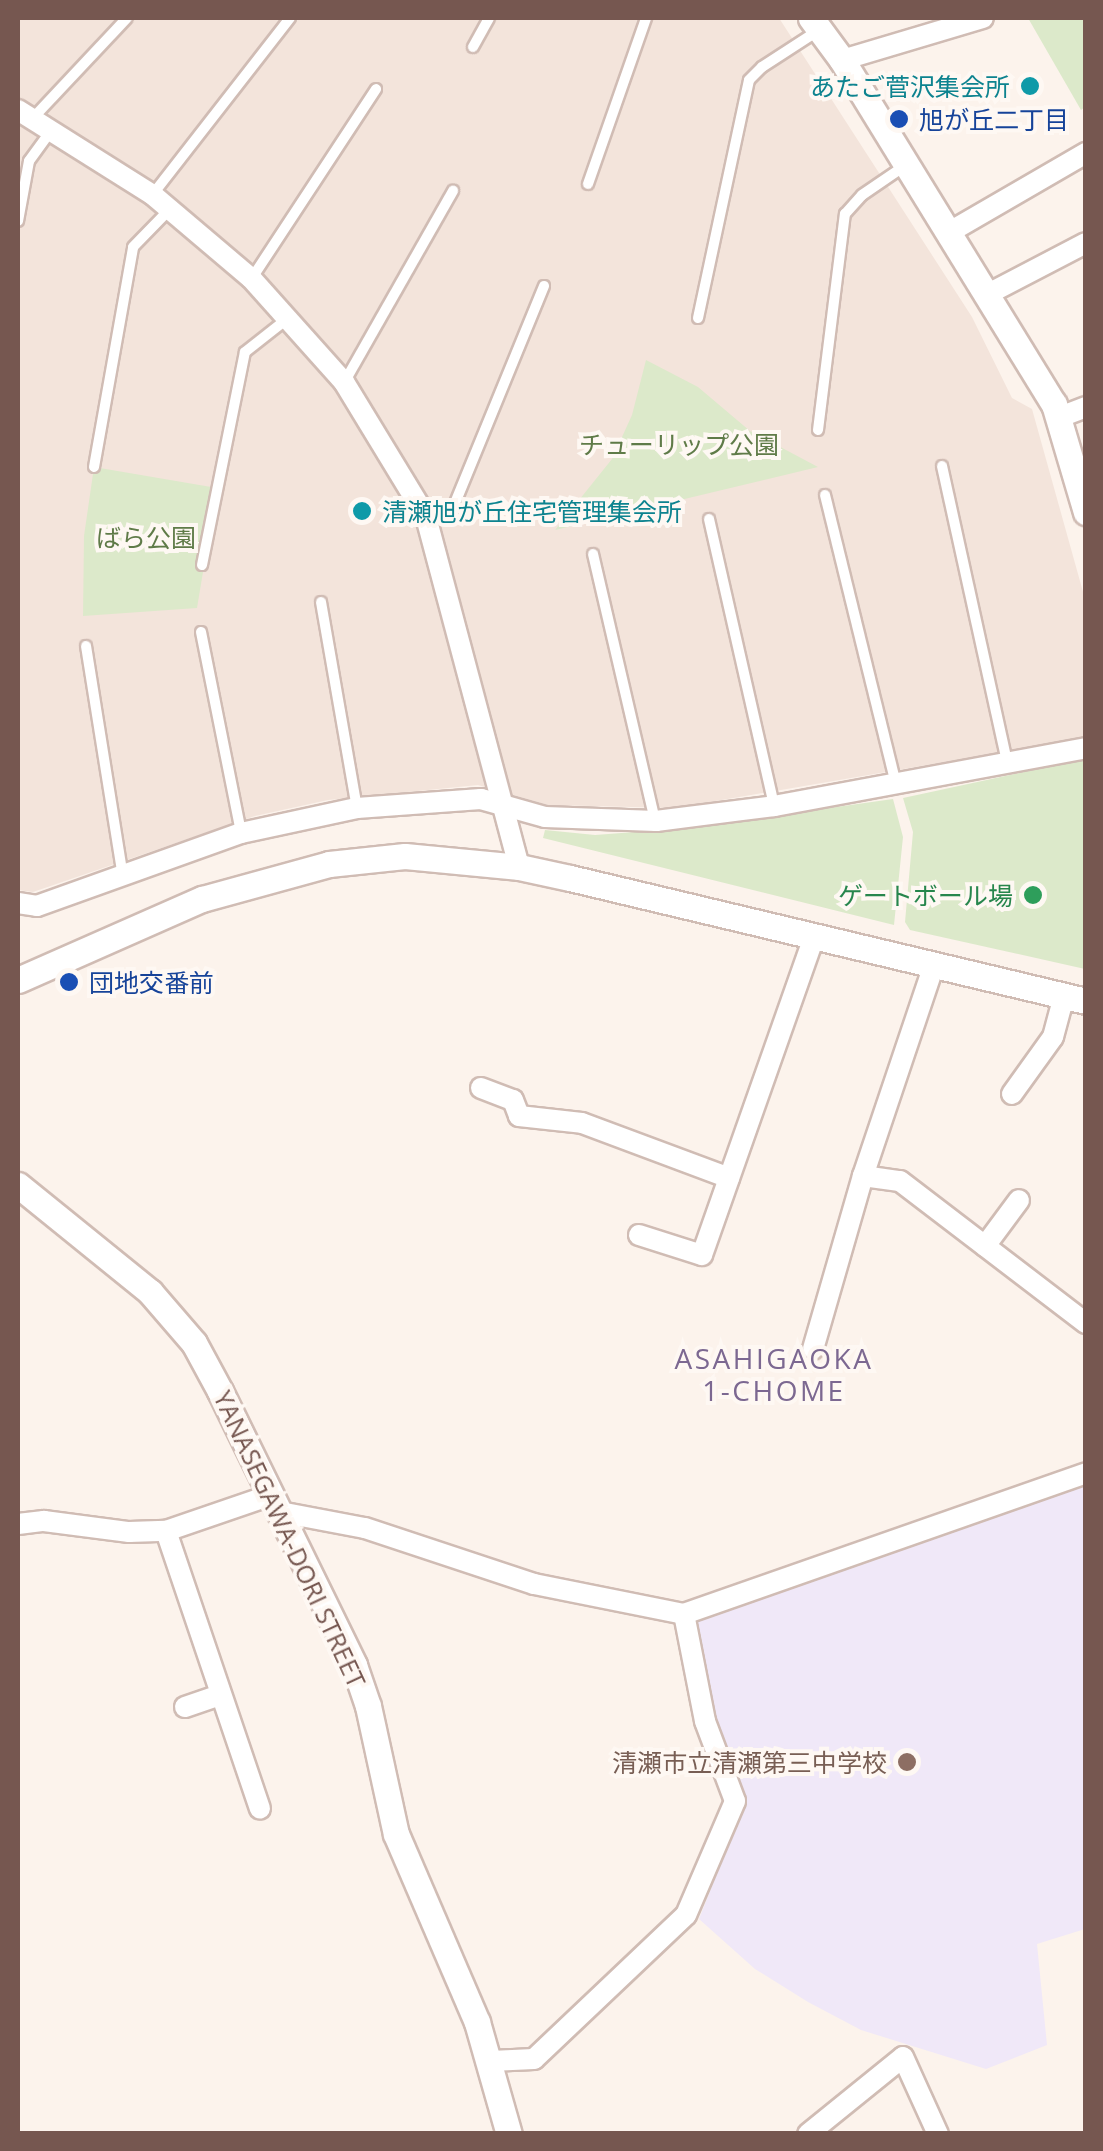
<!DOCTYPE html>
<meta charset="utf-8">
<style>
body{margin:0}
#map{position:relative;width:1103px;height:2151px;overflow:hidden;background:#fcf3ec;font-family:"Open Sans","Noto Sans JP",sans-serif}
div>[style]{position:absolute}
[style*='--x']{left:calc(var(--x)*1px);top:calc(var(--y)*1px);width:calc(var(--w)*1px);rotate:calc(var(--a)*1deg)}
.residential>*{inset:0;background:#f3e4db}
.education>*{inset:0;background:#f0e8f8}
.green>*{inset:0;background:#dce9ca}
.roads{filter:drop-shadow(2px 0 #d0bcb4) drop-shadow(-2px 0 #d0bcb4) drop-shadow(0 2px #d0bcb4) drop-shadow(0 -2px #d0bcb4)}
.service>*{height:10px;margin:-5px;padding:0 5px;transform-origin:5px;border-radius:5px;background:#fff}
.minor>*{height:20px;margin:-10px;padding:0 10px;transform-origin:10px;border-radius:10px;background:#fff}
.tertiary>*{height:25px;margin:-12.5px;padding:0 12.5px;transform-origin:12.5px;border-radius:12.5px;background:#fff}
.dots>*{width:28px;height:28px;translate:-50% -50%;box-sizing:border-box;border:5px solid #fef8f3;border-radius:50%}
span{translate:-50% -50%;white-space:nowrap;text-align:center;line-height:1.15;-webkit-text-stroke:8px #fef8f3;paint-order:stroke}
.culture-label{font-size:25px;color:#0d838f}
.right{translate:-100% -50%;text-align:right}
.left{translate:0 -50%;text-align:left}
.transit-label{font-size:25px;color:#164399}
.park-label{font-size:25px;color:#5f7b48}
.leisure-label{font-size:25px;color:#27864d}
.street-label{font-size:25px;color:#765750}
.education-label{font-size:25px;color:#785e54}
.neighbourhood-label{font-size:28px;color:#7c6891;letter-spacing:2.5px}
.frame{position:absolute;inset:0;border:20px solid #765750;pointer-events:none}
</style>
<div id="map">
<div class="residential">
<i style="clip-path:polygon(18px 18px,779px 18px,972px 317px,1012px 398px,1032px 409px,1085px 599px,1085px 738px,675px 808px,548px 805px,478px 785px,328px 800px,255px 816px,33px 892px,18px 890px)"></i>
</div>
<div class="education">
<i style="clip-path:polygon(1085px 1481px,1085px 1929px,1037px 1944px,1047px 2045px,986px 2069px,861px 2030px,808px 2002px,755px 1969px,699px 1919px,744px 1805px,712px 1720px,690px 1623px)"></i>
</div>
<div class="green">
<i style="clip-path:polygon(1028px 18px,1085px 18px,1085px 107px,1081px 110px)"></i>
<i style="clip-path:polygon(646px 360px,698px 387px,750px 431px,818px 467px,555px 530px,612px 459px,632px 415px)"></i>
<i style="clip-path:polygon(94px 467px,217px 488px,197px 608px,83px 616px,84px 536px)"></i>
<i style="clip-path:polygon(1085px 759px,1085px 969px,910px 930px,905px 922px,913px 832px,903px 798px)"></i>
<i style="clip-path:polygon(893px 799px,903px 837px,894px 925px,543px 838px,545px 830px,595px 835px,688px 828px)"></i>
</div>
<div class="roads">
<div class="service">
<i style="--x:473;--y:47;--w:33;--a:-61"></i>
<i style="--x:33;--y:118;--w:137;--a:-46.8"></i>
<i style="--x:588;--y:184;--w:176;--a:-70.7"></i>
<i style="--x:153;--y:194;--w:223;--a:-52.1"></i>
<i style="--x:18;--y:221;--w:61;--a:-79.6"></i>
<i style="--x:29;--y:161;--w:37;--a:-54"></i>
<i style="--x:252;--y:278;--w:226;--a:-56.7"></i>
<i style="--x:698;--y:318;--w:243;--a:-77.9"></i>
<i style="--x:749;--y:80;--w:18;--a:-45"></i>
<i style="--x:762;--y:67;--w:68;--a:-33"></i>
<i style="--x:345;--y:381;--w:219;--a:-60.4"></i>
<i style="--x:818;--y:430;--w:218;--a:-82.9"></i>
<i style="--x:845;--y:214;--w:25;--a:-48"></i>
<i style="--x:862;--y:195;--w:53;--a:-34.3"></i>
<i style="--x:942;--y:466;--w:303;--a:77.6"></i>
<i style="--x:94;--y:467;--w:223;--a:-79.9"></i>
<i style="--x:133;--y:247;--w:52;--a:-45.8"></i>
<i style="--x:825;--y:495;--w:297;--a:76.2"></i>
<i style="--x:426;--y:517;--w:28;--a:-18"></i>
<i style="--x:453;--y:508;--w:240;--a:-67.7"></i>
<i style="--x:709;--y:519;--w:294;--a:77.2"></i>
<i style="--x:593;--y:554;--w:273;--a:76.9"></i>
<i style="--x:202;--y:565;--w:217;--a:-78.6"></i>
<i style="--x:245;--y:352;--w:53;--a:-38.2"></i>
<i style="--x:321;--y:602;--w:209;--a:80.1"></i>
<i style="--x:201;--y:632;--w:205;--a:78.7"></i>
<i style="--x:86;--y:646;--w:233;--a:80.9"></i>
</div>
<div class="minor">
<i style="--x:842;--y:60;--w:147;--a:-16.6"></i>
<i style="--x:18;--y:110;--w:160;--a:32.2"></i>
<i style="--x:153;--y:195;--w:128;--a:40.3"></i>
<i style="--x:251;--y:278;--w:140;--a:48.2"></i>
<i style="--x:344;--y:382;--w:158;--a:58.7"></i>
<i style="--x:426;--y:517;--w:362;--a:75.1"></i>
<i style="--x:948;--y:233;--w:160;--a:-30.1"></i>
<i style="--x:988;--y:294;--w:110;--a:-27.5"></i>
<i style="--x:1060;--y:417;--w:28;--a:-21"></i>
<i style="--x:18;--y:903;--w:19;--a:9"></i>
<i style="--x:37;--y:906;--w:217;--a:-19.7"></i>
<i style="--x:241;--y:833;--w:119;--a:-12.2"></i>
<i style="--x:357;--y:808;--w:124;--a:-4.2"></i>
<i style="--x:481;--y:799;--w:66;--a:15.7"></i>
<i style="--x:545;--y:817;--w:111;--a:2.1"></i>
<i style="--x:656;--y:821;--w:119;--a:-7.2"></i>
<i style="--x:774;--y:806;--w:317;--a:-10.5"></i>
<i style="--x:481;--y:1088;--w:34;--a:21"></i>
<i style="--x:513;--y:1100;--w:17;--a:69"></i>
<i style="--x:519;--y:1116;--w:63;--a:6.3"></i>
<i style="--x:582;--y:1123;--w:157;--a:20.5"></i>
<i style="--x:1012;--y:1094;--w:70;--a:-54.3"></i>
<i style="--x:1053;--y:1037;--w:42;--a:-75"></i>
<i style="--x:863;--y:1176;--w:37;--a:8"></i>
<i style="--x:900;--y:1181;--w:234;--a:37.4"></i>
<i style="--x:639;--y:1235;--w:66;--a:17.6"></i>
<i style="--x:702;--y:1255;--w:337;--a:-70.6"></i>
<i style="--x:985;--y:1246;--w:57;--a:-53.5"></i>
<i style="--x:813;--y:1349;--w:180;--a:-73.9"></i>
<i style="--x:863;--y:1176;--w:223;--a:-71.4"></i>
<i style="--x:280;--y:1512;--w:86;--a:10.7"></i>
<i style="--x:365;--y:1528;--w:178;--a:18.3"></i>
<i style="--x:534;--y:1584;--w:153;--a:11.3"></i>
<i style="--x:684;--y:1614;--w:426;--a:-19.3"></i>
<i style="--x:18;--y:1524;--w:26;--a:-7"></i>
<i style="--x:44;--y:1521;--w:86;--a:7.4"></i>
<i style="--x:129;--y:1532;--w:37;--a:-2"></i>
<i style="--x:166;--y:1531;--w:111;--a:-18.9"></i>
<i style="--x:166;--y:1531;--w:293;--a:71.3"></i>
<i style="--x:185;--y:1707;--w:37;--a:-19"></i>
<i style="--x:491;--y:2061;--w:43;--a:-2.7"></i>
<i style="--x:534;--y:2059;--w:209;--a:-43.5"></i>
<i style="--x:686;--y:1915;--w:124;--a:-66.7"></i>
<i style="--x:735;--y:1801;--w:85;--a:-110.6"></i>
<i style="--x:705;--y:1721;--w:109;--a:-101.1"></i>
<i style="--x:808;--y:2134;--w:122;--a:-39"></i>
<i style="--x:903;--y:2057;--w:85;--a:65.6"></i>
</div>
<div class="tertiary">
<i style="--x:811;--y:18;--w:52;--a:53.6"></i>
<i style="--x:842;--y:60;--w:404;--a:58.4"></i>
<i style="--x:1054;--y:404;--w:113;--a:73.5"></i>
<i style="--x:18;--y:980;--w:201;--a:-23.8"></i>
<i style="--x:202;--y:899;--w:132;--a:-15.4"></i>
<i style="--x:329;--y:864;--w:76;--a:-6"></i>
<i style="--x:405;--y:856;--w:115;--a:5.5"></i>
<i style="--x:519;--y:867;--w:52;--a:12.2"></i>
<i style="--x:570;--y:878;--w:530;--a:13.41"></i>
<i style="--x:18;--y:1185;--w:170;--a:39"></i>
<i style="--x:150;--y:1292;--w:67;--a:49.2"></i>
<i style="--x:194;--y:1343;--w:55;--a:61.6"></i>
<i style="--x:220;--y:1391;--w:305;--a:63.9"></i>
<i style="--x:354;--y:1665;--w:43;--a:71.1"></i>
<i style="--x:368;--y:1706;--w:131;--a:77.7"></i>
<i style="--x:396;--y:1834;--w:205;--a:66.7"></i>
<i style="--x:477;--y:2022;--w:116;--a:74.1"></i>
</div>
</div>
<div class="dots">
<i style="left:1030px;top:86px;background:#0f9aa8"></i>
<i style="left:899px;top:119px;background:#1a4fb4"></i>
<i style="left:362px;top:511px;background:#0f9aa8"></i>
<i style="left:1033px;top:895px;background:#2e9e5b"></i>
<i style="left:69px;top:982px;background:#1a4fb4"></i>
<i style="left:907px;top:1762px;background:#8d6e63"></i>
</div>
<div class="culture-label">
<span class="right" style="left:1010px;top:86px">あたご菅沢集会所</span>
<span class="left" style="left:382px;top:511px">清瀬旭が丘住宅管理集会所</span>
</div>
<div class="transit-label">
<span class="left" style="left:919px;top:119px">旭が丘二丁目</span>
<span class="left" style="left:89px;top:982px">団地交番前</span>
</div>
<div class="park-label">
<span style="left:679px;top:444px">チューリップ公園</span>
<span style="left:146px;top:537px">ばら公園</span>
</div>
<div class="leisure-label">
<span class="right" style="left:1013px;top:895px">ゲートボール場</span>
</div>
<div class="street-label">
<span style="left:290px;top:1539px;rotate:65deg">YANASEGAWA-DORI STREET</span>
</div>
<div class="education-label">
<span class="right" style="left:887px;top:1762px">清瀬市立清瀬第三中学校</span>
</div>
<div class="neighbourhood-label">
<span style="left:774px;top:1374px">ASAHIGAOKA<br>1-CHOME</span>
</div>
<div class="frame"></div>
</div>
